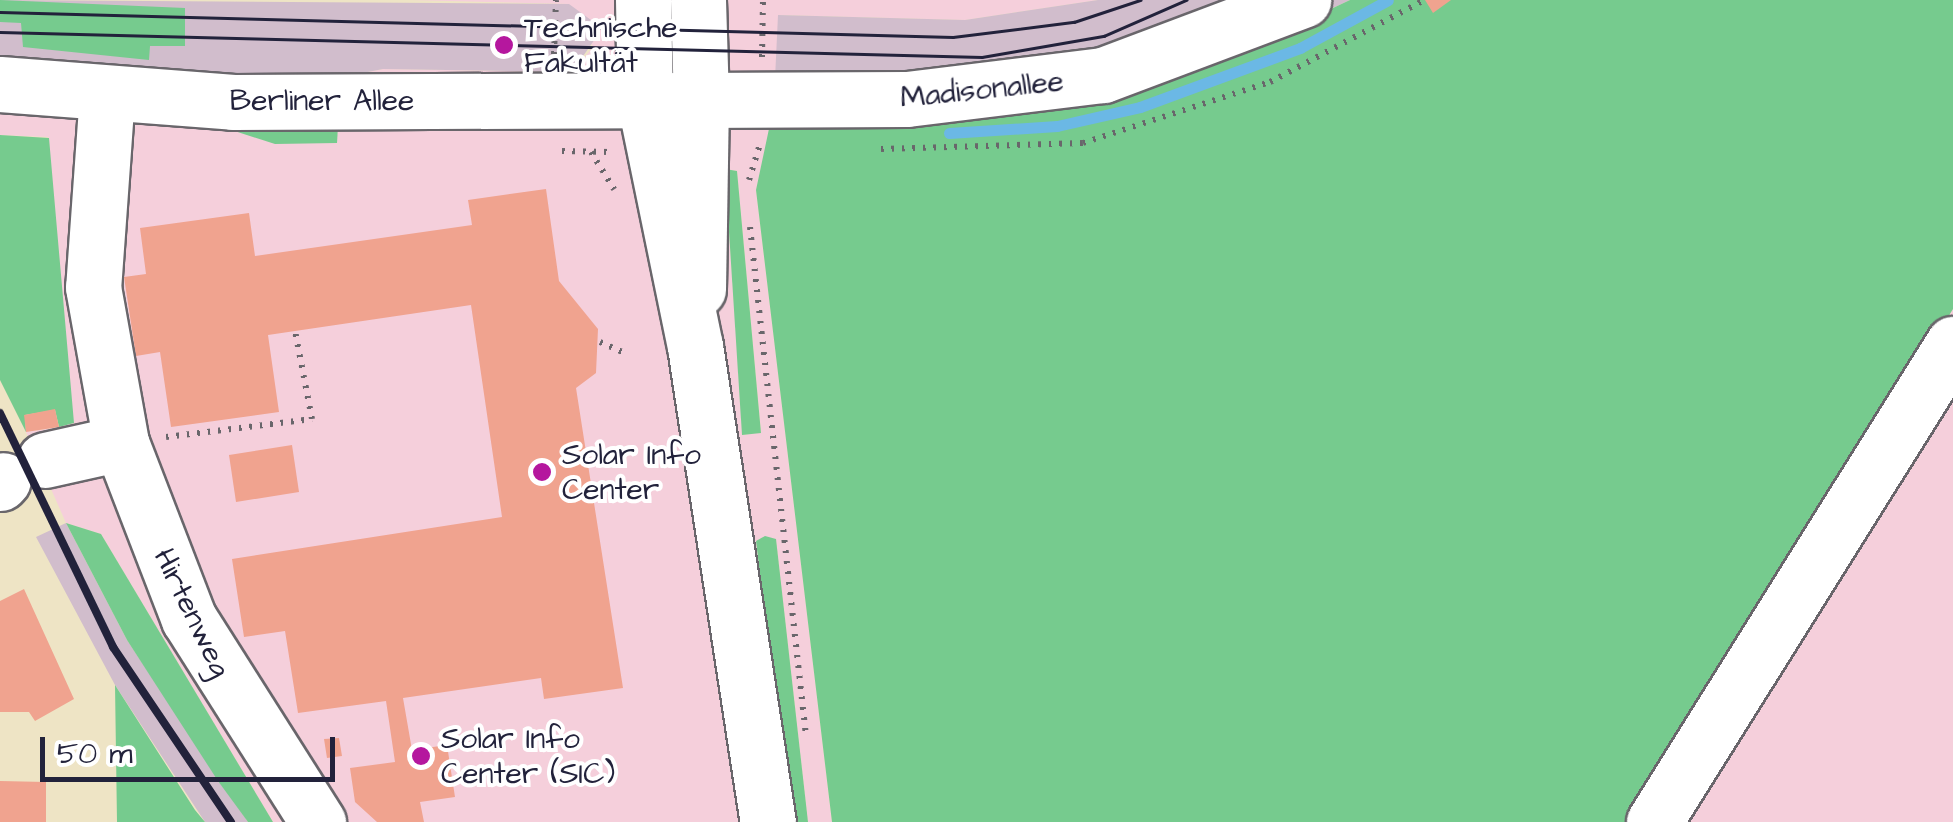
<!DOCTYPE html>
<meta charset="utf-8">
<style>
body{margin:0}
#map{position:relative;width:1953px;height:822px;overflow:hidden;background:#eee4c5;font-family:"Architects Daughter",sans-serif}
div>[style]{position:absolute}
[style*='--x']{left:calc(var(--x)*1px);top:calc(var(--y)*1px);width:calc(var(--w)*1px);rotate:calc(var(--a)*1deg)}
.built>*{inset:0;background:#f5cfdb}
.industrial>*{inset:0;background:#d1bdcc}
.green>*{inset:0;background:#76cb8e}
.stream>*{height:11px;margin:-5.5px;padding:0 5.5px;transform-origin:5.5px;border-radius:5.5px;background:#6bb8e5}
.building>*{inset:0;background:#f0a38f}
.path>*{height:6px;margin-top:-3px;transform-origin:0;background:repeating-linear-gradient(90deg,#69666b 0 2.5px,transparent 0 10.5px)}
.roads{filter:drop-shadow(2px 0 #69666b) drop-shadow(-2px 0 #69666b) drop-shadow(0 2px #69666b) drop-shadow(0 -2px #69666b)}
.minor>*{height:55px;margin:-27.5px;padding:0 27.5px;transform-origin:27.5px;border-radius:27.5px;background:#fff}
.major>*{height:55px;margin:-27.5px;padding:0 27.5px;transform-origin:27.5px;border-radius:27.5px;background:#fff}
.tram>*{height:2.5px;margin:-1.25px;padding:0 1.25px;transform-origin:1.25px;border-radius:1.25px;background:#22223b}
.rail>*{height:8px;margin:-4px;padding:0 4px;transform-origin:4px;border-radius:4px;background:#22223b}
.dots>*{width:28px;height:28px;translate:-50% -50%;box-sizing:border-box;border:5px solid #fff;border-radius:50%}
span{translate:-50% -50%;white-space:nowrap;text-align:center;line-height:1.15;-webkit-text-stroke:8px #fff;paint-order:stroke}
.poi-label{font-size:30px;color:#22223b}
.left{translate:0 -50%;text-align:left}
.street-label{font-size:30px;color:#22223b}
.scale{position:absolute;left:40px;top:737px;width:295px;height:45px;box-sizing:border-box;border:5px solid #22223b;border-top:0;padding-left:12px;font-size:30px;line-height:35px;white-space:nowrap;color:#22223b;-webkit-text-stroke:8px #fff;paint-order:stroke}
</style>
<div id="map">
<div class="built">
<i style="clip-path:polygon(evenodd,409px 0,1098px 0,965px 20px,779px 15px,773px 121px,756px 190px,832px 822px,808px 822px,776px 540px,789px 822px,273px 822px,101px 534px,66px 523px,26px 432px,59px 427px,48px 137px,0 135px,0 62px,312px 83px,383px 69px,572px 72px,593px 47px,569px 4px,409px 0,725px 169px,737px 171px,761px 432px,743px 435px,725px 169px)"></i>
<i style="clip-path:polygon(1953px 309px,1953px 822px,1631px 822px)"></i>
</div>
<div class="industrial">
<i style="clip-path:polygon(0 0,569px 4px,591px 20px,595px 39px,572px 72px,383px 69px,312px 83px,0 62px)"></i>
<i style="clip-path:polygon(1098px 0,1220px 0,1193px 23px,1253px 0,1350px 0,1200px 71px,1113px 93px,773px 121px,778px 15px,965px 20px)"></i>
<i style="clip-path:polygon(66px 523px,127px 640px,248px 822px,205px 822px,115px 685px,36px 537px)"></i>
</div>
<div class="green">
<i style="clip-path:polygon(0 0,185px 8px,185px 46px,150px 46px,149px 60px,23px 47px,21px 23px,0 22px)"></i>
<i style="clip-path:polygon(1350px 0,1953px 0,1953px 309px,1631px 822px,832px 822px,756px 190px,770px 124px,1113px 93px,1200px 71px)"></i>
<i style="clip-path:polygon(216px 125px,338px 126px,337px 143px,275px 144px)"></i>
<i style="clip-path:polygon(0 135px,49px 138px,74px 423px,59px 427px,55px 410px,25px 415px,26px 432px,0 380px)"></i>
<i style="clip-path:polygon(725px 169px,737px 171px,761px 433px,742px 435px)"></i>
<i style="clip-path:polygon(66px 523px,101px 534px,273px 822px,248px 822px,218px 781px,127px 640px)"></i>
<i style="clip-path:polygon(765px 536px,776px 539px,808px 822px,789px 822px,756px 541px)"></i>
<i style="clip-path:polygon(115px 685px,195px 810px,205px 822px,117px 822px)"></i>
</div>
<div class="stream">
<i style="--x:949;--y:133;--w:108;--a:-3.7"></i>
<i style="--x:1057;--y:126;--w:85;--a:-12.9"></i>
<i style="--x:1140;--y:107;--w:171;--a:-20.2"></i>
<i style="--x:1300;--y:48;--w:100;--a:-28.6"></i>
</div>
<div class="building">
<i style="clip-path:polygon(1425px 0,1451px 0,1433px 13px)"></i>
<i style="clip-path:polygon(546px 189px,559px 281px,598px 329px,596px 373px,576px 388px,623px 688px,544px 699px,541px 678px,403px 698px,412px 750px,447px 745px,455px 797px,420px 802px,424px 822px,377px 822px,355px 802px,350px 768px,395px 762px,386px 701px,298px 713px,285px 631px,244px 637px,232px 559px,502px 517px,471px 305px,268px 335px,279px 412px,171px 427px,160px 352px,136px 356px,124px 277px,146px 274px,140px 228px,249px 213px,255px 256px,472px 225px,468px 200px)"></i>
<i style="clip-path:polygon(55px 409px,59px 427px,26px 432px,24px 415px)"></i>
<i style="clip-path:polygon(292px 445px,299px 492px,236px 502px,229px 455px)"></i>
<i style="clip-path:polygon(24px 589px,74px 699px,35px 721px,29px 712px,0 712px,0 601px)"></i>
<i style="clip-path:polygon(339px 738px,342px 756px,327px 758px,324px 739px)"></i>
<i style="clip-path:polygon(0 781px,46px 782px,46px 822px,0 822px)"></i>
</div>
<div class="path">
<i style="--x:554;--y:54;--w:54;--a:-87.9"></i>
<i style="--x:762;--y:57;--w:57;--a:-89"></i>
<i style="--x:881;--y:149;--w:202;--a:-1.7"></i>
<i style="--x:1083;--y:143;--w:197;--a:-18.1"></i>
<i style="--x:1270;--y:82;--w:174;--a:-28"></i>
<i style="--x:562;--y:151;--w:48;--a:1.2"></i>
<i style="--x:591;--y:152;--w:44;--a:58.1"></i>
<i style="--x:749;--y:180;--w:38;--a:-73"></i>
<i style="--x:750;--y:227;--w:512;--a:83.72"></i>
<i style="--x:600;--y:342;--w:30;--a:24"></i>
<i style="--x:166;--y:437;--w:147;--a:-7"></i>
<i style="--x:312;--y:419;--w:90;--a:-100.9"></i>
</div>
<div class="roads">
<div class="minor">
<i style="--x:107;--y:94;--w:194;--a:94.1"></i>
<i style="--x:93;--y:287;--w:158;--a:79.8"></i>
<i style="--x:121;--y:443;--w:189;--a:68.9"></i>
<i style="--x:189;--y:619;--w:241;--a:57.6"></i>
<i style="--x:645;--y:103;--w:248;--a:78.4"></i>
<i style="--x:695;--y:346;--w:482;--a:81.3"></i>
<i style="--x:698;--y:289;--w:186;--a:-89.1"></i>
<i style="--x:45;--y:460;--w:78;--a:-12.6"></i>
<i style="--x:0;--y:483;--w:4;--a:-45"></i>
<i style="--x:1654;--y:822;--w:564;--a:-57.97"></i>
</div>
<div class="major">
<i style="--x:643;--y:0;--w:103;--a:88.9"></i>
<i style="--x:698;--y:0;--w:103;--a:88.3"></i>
<i style="--x:0;--y:84;--w:234;--a:4.4"></i>
<i style="--x:233;--y:102;--w:674;--a:-0.26"></i>
<i style="--x:907;--y:99;--w:197;--a:-7"></i>
<i style="--x:1103;--y:75;--w:214;--a:-20.6"></i>
</div>
</div>
<div class="tram">
<i style="--x:0;--y:12;--w:953;--a:1.5"></i>
<i style="--x:953;--y:37;--w:122;--a:-7.1"></i>
<i style="--x:1074;--y:22;--w:70;--a:-18.4"></i>
<i style="--x:0;--y:32;--w:982;--a:1.46"></i>
<i style="--x:982;--y:57;--w:124;--a:-9.8"></i>
<i style="--x:1104;--y:36;--w:90;--a:-23.7"></i>
</div>
<div class="rail">
<i style="--x:0;--y:413;--w:260;--a:64.2"></i>
<i style="--x:113;--y:647;--w:211;--a:56"></i>
</div>
<div class="dots">
<i style="left:504px;top:45px;background:#b5179e"></i>
<i style="left:542px;top:472px;background:#b5179e"></i>
<i style="left:421px;top:756px;background:#b5179e"></i>
</div>
<div class="poi-label">
<span class="left" style="left:524px;top:45px">Technische<br>Fakultät</span>
<span class="left" style="left:562px;top:472px">Solar Info<br>Center</span>
<span class="left" style="left:441px;top:756px">Solar Info<br>Center (SIC)</span>
</div>
<div class="street-label">
<span style="left:982px;top:90px;rotate:-6deg">Madisonallee</span>
<span style="left:322px;top:101px">Berliner Allee</span>
<span style="left:192px;top:613px;rotate:64deg">Hirtenweg</span>
</div>
<div class="scale">50 m</div>
</div>
